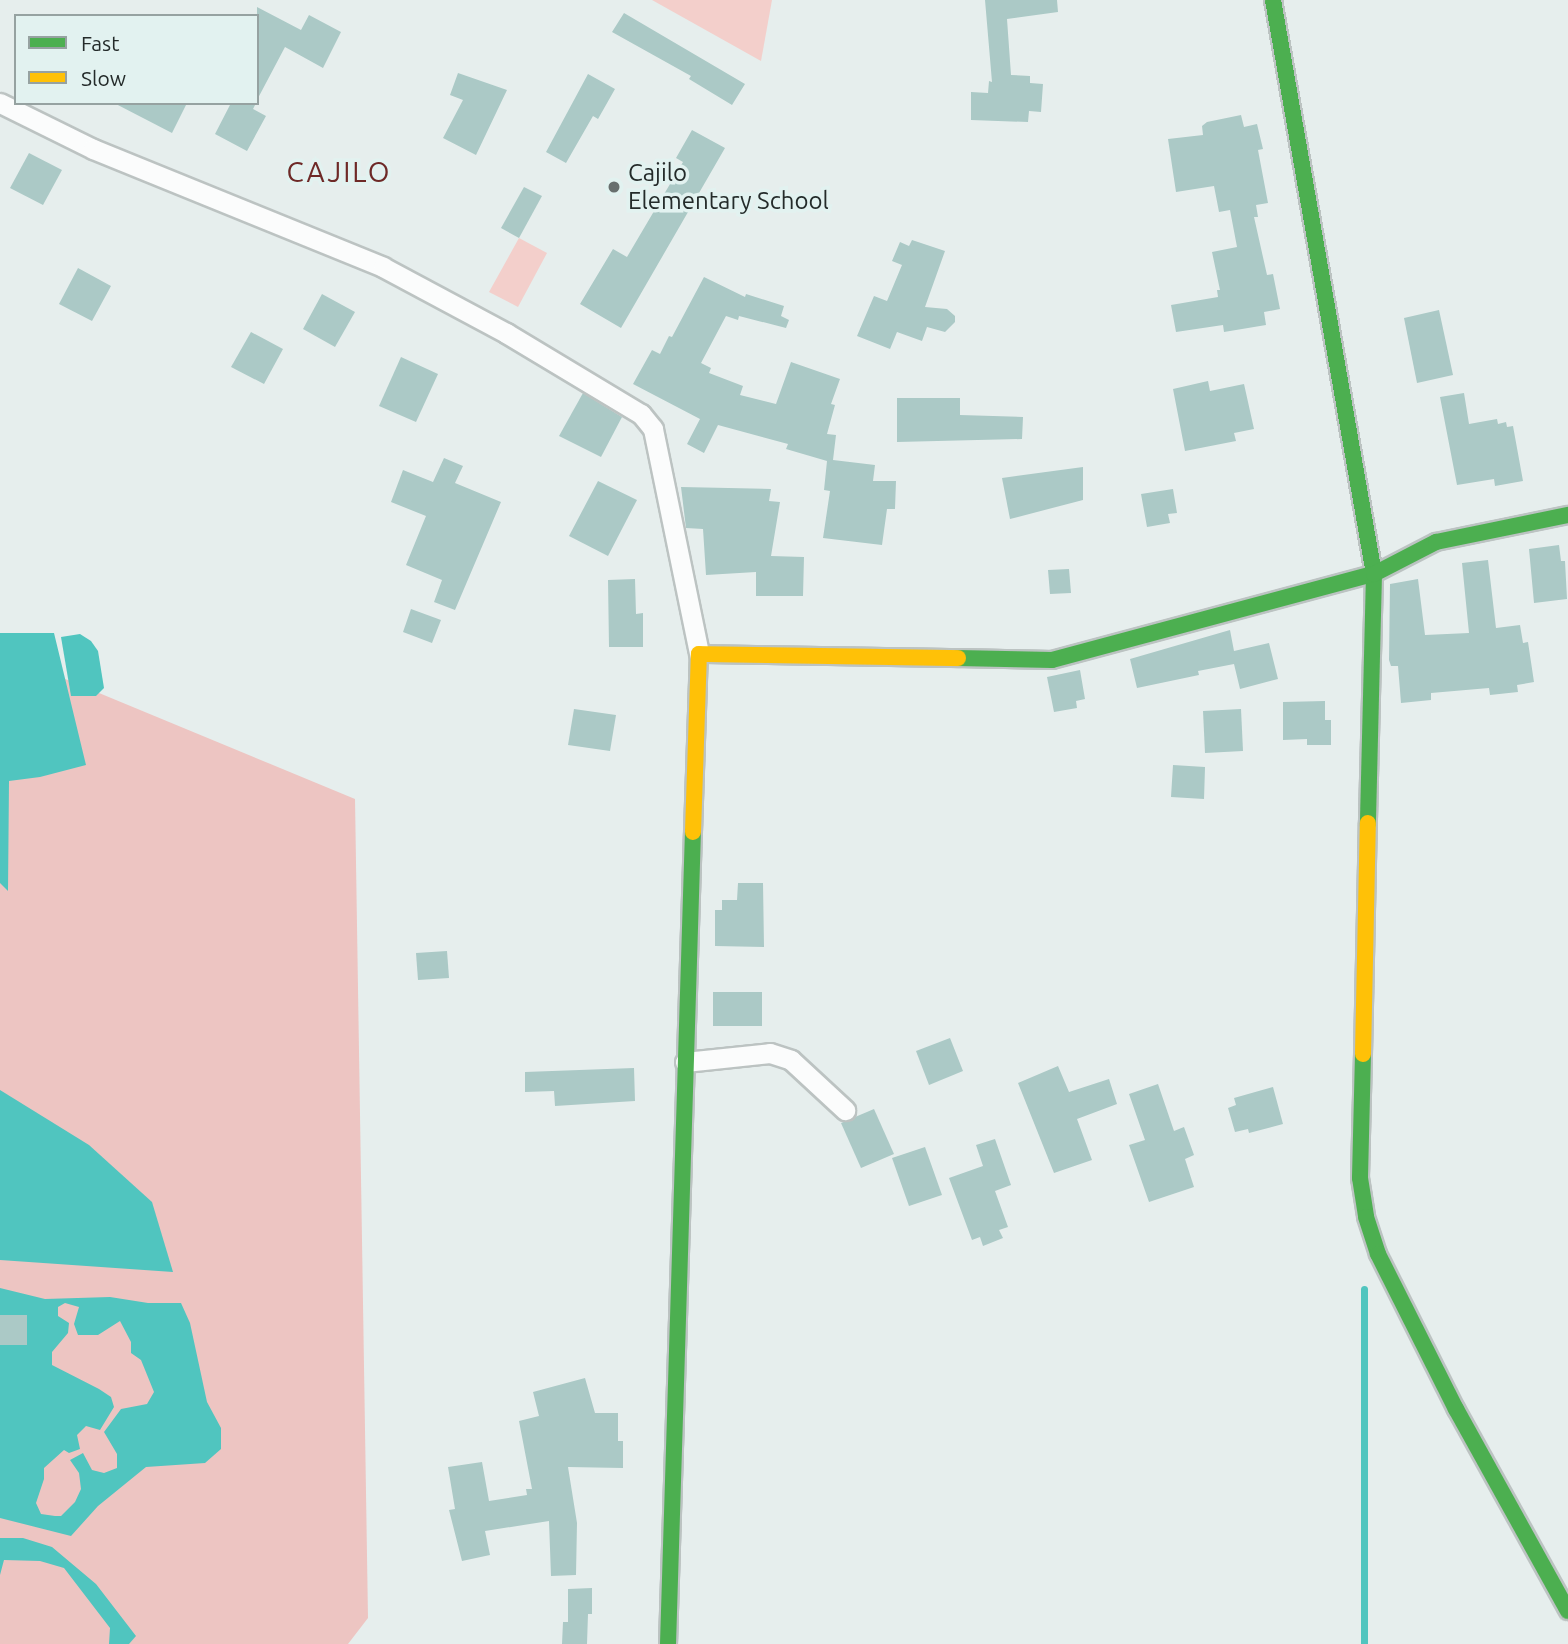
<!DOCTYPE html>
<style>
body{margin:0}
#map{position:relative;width:1568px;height:1644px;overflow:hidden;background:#e6eeed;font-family:Ubuntu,sans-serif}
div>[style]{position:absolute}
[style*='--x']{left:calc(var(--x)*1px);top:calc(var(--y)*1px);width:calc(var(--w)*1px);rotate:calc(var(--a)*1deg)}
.green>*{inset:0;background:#f3cfcb}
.forest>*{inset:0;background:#edc5c2}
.water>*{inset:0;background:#50c5bf}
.stream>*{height:7px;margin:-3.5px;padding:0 3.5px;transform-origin:3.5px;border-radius:3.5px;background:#50c5bf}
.building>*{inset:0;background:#abc9c6}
.roads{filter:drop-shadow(2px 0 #bcc3c2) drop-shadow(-2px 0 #bcc3c2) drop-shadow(0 2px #bcc3c2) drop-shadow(0 -2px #bcc3c2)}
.street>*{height:19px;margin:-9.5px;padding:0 9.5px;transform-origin:9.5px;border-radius:9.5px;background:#fbfcfc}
.fast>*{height:16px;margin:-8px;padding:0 8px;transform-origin:8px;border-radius:8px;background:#4caf50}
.slow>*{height:16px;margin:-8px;padding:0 8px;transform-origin:8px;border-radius:8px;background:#ffc107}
.dots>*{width:19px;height:19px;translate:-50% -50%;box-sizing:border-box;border:4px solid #e2f2f0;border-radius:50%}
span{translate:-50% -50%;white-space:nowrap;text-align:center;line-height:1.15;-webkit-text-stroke:7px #e2f2f0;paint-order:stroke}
.poi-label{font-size:24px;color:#242b2a}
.left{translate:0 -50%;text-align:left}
.quarter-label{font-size:28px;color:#6e2927;letter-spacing:2px}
.legend{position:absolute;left:14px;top:14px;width:245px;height:91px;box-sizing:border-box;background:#e2f2f0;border:2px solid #96a2a1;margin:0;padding:9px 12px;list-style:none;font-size:21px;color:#242b2a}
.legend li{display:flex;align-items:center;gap:14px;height:35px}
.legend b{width:35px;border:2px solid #96a2a1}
</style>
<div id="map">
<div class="green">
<i style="clip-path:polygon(652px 0,772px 0,761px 61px)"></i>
<i style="clip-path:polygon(519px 238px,547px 253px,518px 307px,489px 292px)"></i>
</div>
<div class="forest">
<i style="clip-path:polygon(0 652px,355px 799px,368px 1618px,348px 1644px,0 1644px)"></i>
</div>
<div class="water">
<i style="clip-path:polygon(0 633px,54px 633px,86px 765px,40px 777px,9px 781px,8px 891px,0 883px)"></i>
<i style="clip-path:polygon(80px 634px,91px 641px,98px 651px,104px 688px,96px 696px,71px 696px,61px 637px)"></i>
<i style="clip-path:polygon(0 1090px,89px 1145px,152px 1202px,173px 1272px,0 1260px)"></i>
<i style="clip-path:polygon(evenodd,0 1288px,45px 1299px,110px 1297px,148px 1303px,181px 1303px,190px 1323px,207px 1402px,221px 1428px,221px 1449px,205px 1463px,146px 1467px,98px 1506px,71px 1536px,0 1518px,0 1288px,65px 1303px,79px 1307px,74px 1324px,78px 1335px,98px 1335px,120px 1321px,131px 1342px,131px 1353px,141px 1360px,154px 1392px,147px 1404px,121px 1409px,104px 1432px,117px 1454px,117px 1468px,104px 1473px,92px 1470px,83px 1453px,70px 1460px,79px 1473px,81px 1489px,75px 1502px,61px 1516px,55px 1516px,41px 1514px,36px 1503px,44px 1479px,44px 1468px,64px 1450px,69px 1453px,80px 1449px,77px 1435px,86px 1426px,100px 1430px,114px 1407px,111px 1397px,99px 1389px,52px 1365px,52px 1352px,68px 1333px,69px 1323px,58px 1316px,58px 1307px,65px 1303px)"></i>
<i style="clip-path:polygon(0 1538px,23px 1538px,52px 1547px,96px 1584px,136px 1636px,129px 1644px,109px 1644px,110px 1628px,64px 1568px,40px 1561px,4px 1560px,0 1575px)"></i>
</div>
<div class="stream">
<i style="--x:1364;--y:1644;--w:355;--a:-90"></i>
</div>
<div class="building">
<i style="clip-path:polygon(985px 0,1057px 0,1058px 12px,1007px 19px,1011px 75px,1030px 76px,1030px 83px,1043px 84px,1041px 112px,1029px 111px,1028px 122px,971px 120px,971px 92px,988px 93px,989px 81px,992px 82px)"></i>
<i style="clip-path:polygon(257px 7px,301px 30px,309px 15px,341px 32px,323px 68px,285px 47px,257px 100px)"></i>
<i style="clip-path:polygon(624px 13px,745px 84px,732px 105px,689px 79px,691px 76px,612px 32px)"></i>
<i style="clip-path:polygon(458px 73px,507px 90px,476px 155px,443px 138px,463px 100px,450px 95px)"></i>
<i style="clip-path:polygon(588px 74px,615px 89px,598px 119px,593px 116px,566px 163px,546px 152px)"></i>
<i style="clip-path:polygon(114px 103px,187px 103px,172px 133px)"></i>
<i style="clip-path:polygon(231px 103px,256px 103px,253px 109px,266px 116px,247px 151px,215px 134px)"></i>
<i style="clip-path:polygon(1241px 115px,1244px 127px,1257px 124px,1263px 149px,1258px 150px,1268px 203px,1256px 205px,1258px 217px,1254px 217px,1267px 275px,1273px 274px,1280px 309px,1264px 312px,1266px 325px,1224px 332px,1223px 325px,1176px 332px,1171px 305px,1218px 297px,1217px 290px,1220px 290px,1212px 252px,1237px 247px,1230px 210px,1219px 212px,1214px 186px,1176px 192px,1168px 139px,1203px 135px,1202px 126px,1207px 122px)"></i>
<i style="clip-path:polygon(692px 130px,725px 148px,621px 328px,580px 304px,613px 249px,627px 257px,683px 162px,676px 158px)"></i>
<i style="clip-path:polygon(29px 153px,62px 170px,43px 205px,10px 188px)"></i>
<i style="clip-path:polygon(524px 187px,542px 196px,519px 238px,501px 228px)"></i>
<i style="clip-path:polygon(912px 240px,945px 251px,925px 307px,947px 309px,955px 316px,955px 322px,945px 332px,927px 327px,922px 341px,897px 332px,890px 349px,857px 336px,874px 296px,887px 301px,902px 265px,892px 261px,900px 242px,909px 246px)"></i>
<i style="clip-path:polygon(78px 268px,111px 286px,92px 321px,59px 304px)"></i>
<i style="clip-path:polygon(704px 277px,745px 297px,746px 294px,784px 306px,781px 316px,789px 320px,786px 328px,739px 316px,738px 320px,726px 316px,701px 363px,711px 368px,709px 373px,743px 386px,740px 395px,776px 404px,791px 362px,840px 379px,831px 404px,835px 405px,827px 434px,836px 435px,833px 460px,875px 465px,873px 481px,896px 481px,895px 509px,887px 509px,882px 545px,823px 538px,830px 491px,824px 490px,827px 461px,786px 449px,788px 444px,718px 425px,704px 453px,687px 444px,700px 419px,633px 384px,652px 350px,660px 354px,669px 336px,672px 337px)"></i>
<i style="clip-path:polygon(322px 294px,355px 312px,335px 347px,303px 329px)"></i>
<i style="clip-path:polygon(1439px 310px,1453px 375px,1417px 383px,1404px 318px)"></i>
<i style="clip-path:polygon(251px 332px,283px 349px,264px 384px,231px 367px)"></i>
<i style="clip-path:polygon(401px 357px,438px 374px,416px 422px,379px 406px)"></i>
<i style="clip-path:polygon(1208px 381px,1210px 391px,1244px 384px,1254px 429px,1234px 433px,1236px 441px,1185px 451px,1173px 389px)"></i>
<i style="clip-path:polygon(583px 393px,622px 417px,601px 457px,559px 436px)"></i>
<i style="clip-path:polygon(1464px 393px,1469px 424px,1497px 419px,1498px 424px,1506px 422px,1507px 427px,1513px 426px,1523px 481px,1495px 486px,1494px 479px,1457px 485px,1440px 397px)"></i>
<i style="clip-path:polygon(897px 398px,960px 398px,960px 415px,1023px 417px,1022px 439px,897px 442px)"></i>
<i style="clip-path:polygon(444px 458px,463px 466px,455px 483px,501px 502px,455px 610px,434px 602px,442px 580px,406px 565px,426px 516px,391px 502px,403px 470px,433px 482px)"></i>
<i style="clip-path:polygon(1083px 467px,1083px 500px,1010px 519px,1002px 478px)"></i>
<i style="clip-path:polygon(598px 481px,637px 500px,608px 556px,569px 536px)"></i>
<i style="clip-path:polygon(681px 487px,771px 489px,769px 501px,780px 502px,771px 556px,804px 557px,803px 596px,756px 596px,756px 572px,706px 575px,703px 529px,686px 528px)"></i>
<i style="clip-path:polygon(1173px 489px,1177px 513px,1168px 514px,1170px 523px,1147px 527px,1141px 494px)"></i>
<i style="clip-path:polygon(1559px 545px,1561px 561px,1565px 561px,1567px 599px,1534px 603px,1529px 549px)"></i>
<i style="clip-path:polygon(1488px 560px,1496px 628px,1520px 625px,1523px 643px,1528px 642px,1534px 682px,1517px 685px,1518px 692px,1490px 695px,1489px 688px,1431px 693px,1431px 700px,1401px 703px,1398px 666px,1391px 666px,1389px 660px,1390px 584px,1418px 579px,1425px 635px,1469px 633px,1462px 563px)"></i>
<i style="clip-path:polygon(1069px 569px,1071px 593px,1050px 594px,1048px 570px)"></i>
<i style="clip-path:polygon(635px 579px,636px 614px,643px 613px,643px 647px,609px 647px,608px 580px)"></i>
<i style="clip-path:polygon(411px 609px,441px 620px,432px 643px,403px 632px)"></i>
<i style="clip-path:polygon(1230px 630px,1234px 651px,1269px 643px,1278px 679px,1240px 689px,1234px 664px,1198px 671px,1199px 675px,1137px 688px,1130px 659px)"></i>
<i style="clip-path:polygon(1080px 670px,1085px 699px,1076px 701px,1077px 708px,1054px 712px,1047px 677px)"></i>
<i style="clip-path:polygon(1325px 701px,1325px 720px,1331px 720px,1331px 745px,1307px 745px,1307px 739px,1283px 740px,1283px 702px)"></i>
<i style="clip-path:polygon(574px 709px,616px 715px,610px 751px,568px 745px)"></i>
<i style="clip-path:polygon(1241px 709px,1243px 751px,1205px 753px,1203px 711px)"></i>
<i style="clip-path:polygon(1173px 765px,1205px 767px,1204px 799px,1171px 797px)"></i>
<i style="clip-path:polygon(738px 883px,763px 883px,764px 947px,715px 946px,715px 910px,722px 910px,722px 900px,737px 900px)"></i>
<i style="clip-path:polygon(447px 951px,449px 978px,418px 980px,416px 953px)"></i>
<i style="clip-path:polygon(713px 992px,762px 992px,762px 1026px,713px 1026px)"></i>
<i style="clip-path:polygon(950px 1038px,963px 1071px,929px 1085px,916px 1051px)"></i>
<i style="clip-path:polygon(1058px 1066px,1069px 1092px,1109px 1079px,1117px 1104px,1077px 1119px,1092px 1160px,1054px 1173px,1018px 1083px)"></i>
<i style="clip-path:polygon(634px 1068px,635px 1101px,555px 1106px,554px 1091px,525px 1092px,525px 1072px)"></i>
<i style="clip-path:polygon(1158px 1084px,1174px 1131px,1184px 1127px,1194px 1155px,1185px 1159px,1194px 1187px,1149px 1202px,1129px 1145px,1145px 1140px,1129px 1094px)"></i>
<i style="clip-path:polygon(1273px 1087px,1283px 1124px,1249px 1133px,1248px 1129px,1235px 1132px,1228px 1108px,1236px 1105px,1234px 1098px)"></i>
<i style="clip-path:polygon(874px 1109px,894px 1154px,861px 1168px,841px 1123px)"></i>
<i style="clip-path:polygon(995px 1139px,1011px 1185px,995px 1191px,1008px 1227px,999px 1230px,1003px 1238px,983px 1246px,980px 1237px,972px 1240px,949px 1178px,983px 1166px,976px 1145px)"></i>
<i style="clip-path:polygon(925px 1147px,942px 1195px,909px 1206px,892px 1158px)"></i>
<i style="clip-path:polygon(0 1315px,27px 1315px,27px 1345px,0 1345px)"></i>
<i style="clip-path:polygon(585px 1378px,595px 1413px,618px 1413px,618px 1441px,623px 1441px,623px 1468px,568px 1467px,577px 1523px,576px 1575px,551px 1576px,549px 1521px,485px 1531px,490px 1555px,462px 1561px,449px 1510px,455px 1509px,448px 1467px,482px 1462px,489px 1501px,527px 1495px,526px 1489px,532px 1489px,519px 1421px,539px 1416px,533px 1392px)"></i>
<i style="clip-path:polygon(592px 1588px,592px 1614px,588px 1614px,587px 1644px,562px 1644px,563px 1622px,568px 1622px,568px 1589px)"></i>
</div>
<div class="roads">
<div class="street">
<i style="--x:0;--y:103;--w:104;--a:26.3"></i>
<i style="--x:93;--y:149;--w:313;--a:22.1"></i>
<i style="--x:383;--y:267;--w:140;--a:28.2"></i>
<i style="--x:506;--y:333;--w:157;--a:31"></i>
<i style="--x:641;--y:414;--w:19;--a:51"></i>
<i style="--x:653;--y:429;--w:230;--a:78.4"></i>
<i style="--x:685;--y:1062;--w:85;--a:-6"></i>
<i style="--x:770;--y:1053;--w:22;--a:18"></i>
<i style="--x:791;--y:1060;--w:74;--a:42.8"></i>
</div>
<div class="fast">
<i style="--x:1273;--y:0;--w:583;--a:80.02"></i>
<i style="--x:1374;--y:574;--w:249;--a:91.4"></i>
<i style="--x:958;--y:658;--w:94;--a:1.2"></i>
<i style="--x:1052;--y:660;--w:333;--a:-15"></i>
<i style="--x:1374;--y:574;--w:70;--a:-27.3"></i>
<i style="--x:1436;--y:542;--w:135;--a:-11.6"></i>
<i style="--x:1363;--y:1054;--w:124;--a:91.4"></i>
<i style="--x:1360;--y:1178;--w:39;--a:81"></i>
<i style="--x:1366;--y:1217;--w:39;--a:72"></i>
<i style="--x:1378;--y:1254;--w:174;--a:63.3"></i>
<i style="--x:1456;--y:1409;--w:231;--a:61"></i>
<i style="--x:668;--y:1644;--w:812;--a:-88.24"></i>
</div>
<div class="slow">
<i style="--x:693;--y:832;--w:178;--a:-88.1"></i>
<i style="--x:699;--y:654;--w:259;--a:0.9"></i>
<i style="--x:1363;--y:1054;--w:231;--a:-88.8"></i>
</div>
</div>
<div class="dots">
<i style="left:614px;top:187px;background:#686f6e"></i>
</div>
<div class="poi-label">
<span class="left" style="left:628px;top:187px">Cajilo<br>Elementary School</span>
</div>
<div class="quarter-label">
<span style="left:339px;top:172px">CAJILO</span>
</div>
<ul class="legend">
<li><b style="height:9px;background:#4caf50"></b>Fast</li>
<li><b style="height:9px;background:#ffc107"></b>Slow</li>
</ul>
</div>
